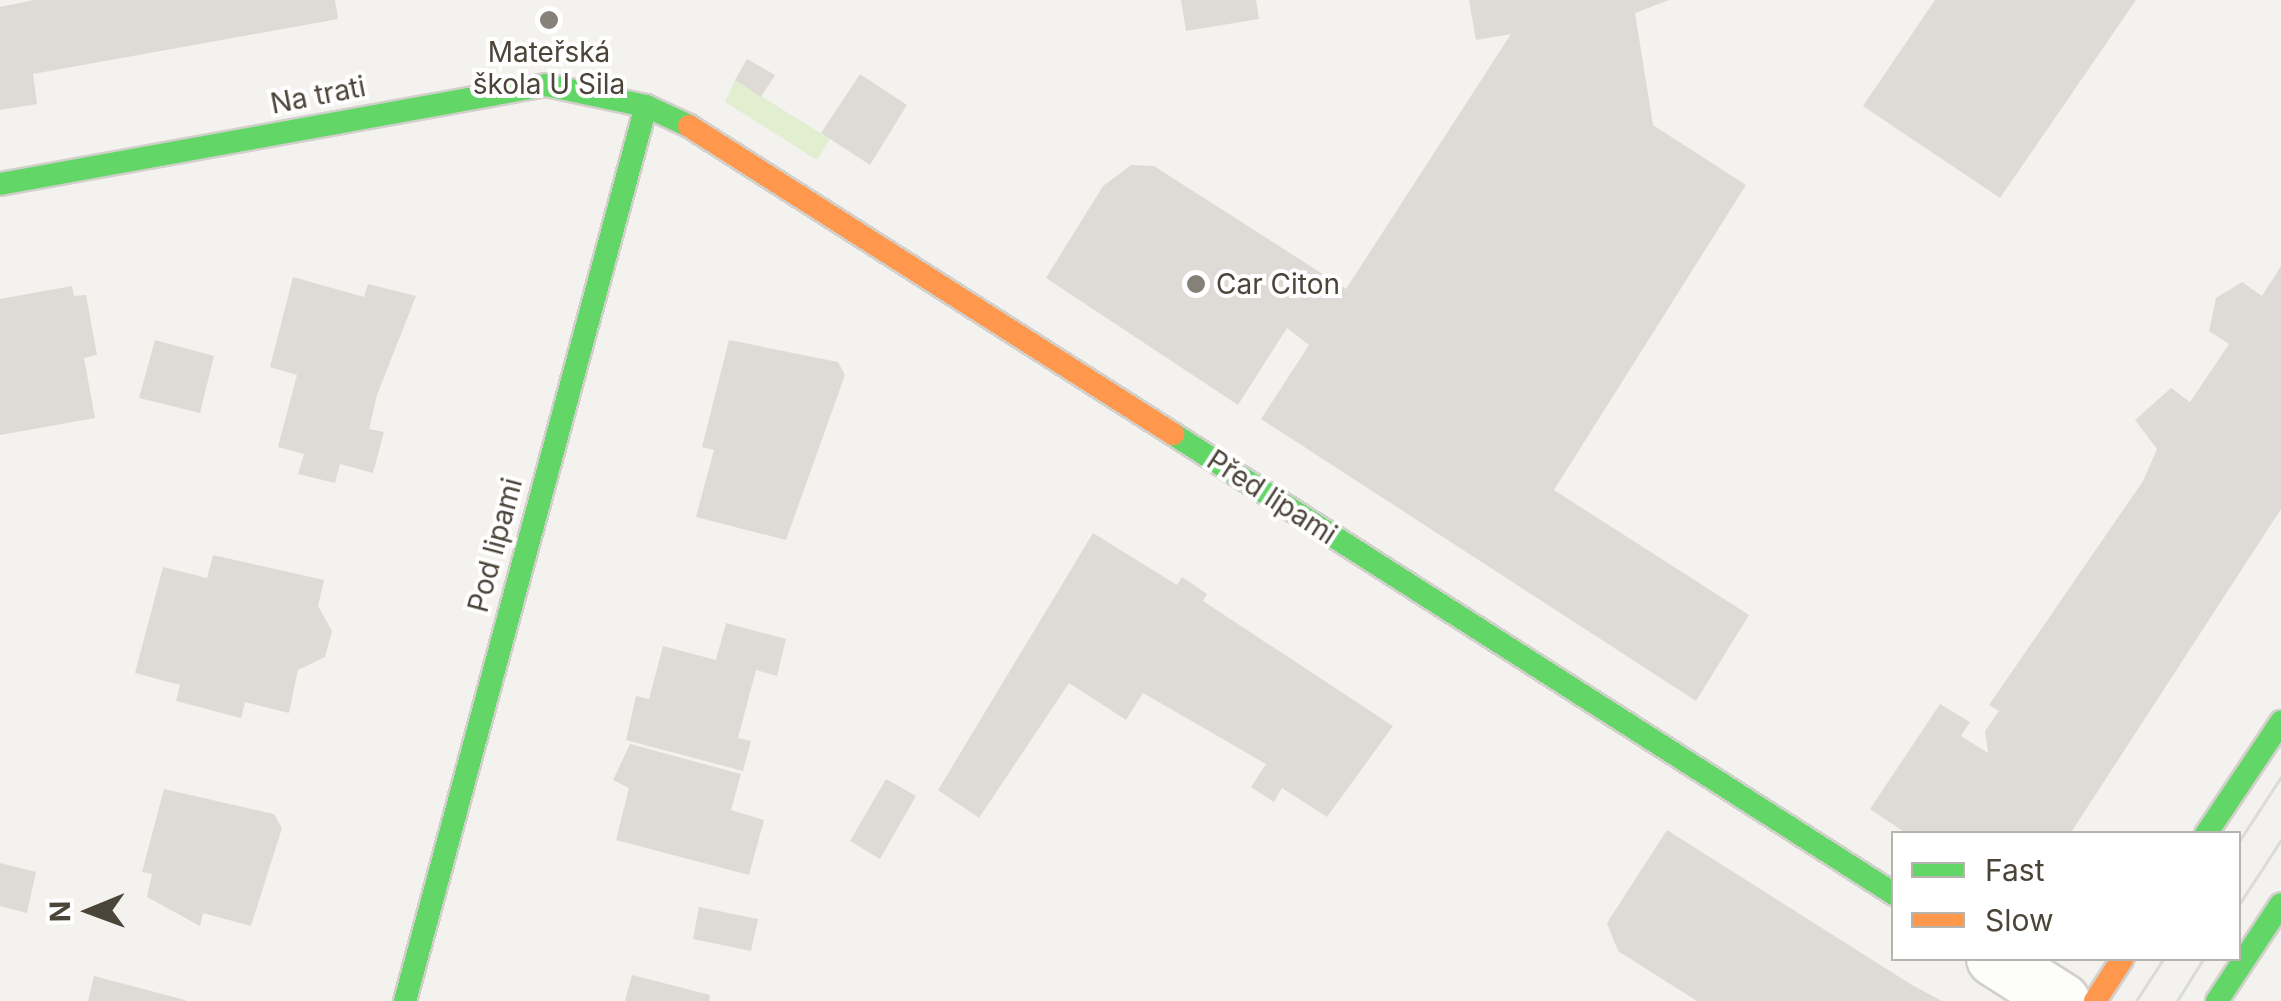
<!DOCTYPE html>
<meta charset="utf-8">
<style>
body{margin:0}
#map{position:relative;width:2281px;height:1001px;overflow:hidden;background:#f4f2ee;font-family:Inter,sans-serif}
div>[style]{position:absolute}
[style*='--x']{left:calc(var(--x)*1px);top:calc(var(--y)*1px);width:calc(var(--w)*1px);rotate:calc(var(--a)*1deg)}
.green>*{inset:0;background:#e1eecf}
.building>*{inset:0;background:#dedbd6}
.roads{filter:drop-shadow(2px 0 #d2d0cb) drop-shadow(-2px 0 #d2d0cb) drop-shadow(0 2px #d2d0cb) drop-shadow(0 -2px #d2d0cb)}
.street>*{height:55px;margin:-27.5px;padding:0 27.5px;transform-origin:27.5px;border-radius:27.5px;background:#fdfdfc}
.fast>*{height:22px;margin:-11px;padding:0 11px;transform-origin:11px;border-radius:11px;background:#63d668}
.slow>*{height:22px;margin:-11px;padding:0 11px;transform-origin:11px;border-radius:11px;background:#ff974d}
.tram>*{height:2.5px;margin:-1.25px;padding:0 1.25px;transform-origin:1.25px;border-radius:1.25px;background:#dbdbda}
.dots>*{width:28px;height:28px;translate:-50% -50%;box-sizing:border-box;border:5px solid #fff;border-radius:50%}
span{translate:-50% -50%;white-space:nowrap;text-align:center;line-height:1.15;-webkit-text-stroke:8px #fff;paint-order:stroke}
.poi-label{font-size:28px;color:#4b4439}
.left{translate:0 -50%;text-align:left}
.street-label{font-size:28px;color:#4b4439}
.legend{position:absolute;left:1891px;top:831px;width:350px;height:130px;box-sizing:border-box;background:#fff;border:2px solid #b7b4b0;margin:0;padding:12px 18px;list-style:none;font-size:30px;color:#4b4439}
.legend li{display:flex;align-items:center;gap:20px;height:50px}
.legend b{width:50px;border:2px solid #b7b4b0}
.north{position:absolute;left:40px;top:861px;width:100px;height:100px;-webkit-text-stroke:8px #fff;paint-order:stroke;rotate:269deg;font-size:28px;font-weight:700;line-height:40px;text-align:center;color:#4b4439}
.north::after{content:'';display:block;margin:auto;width:35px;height:45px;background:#4b4439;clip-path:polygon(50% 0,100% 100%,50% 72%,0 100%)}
</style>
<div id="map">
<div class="green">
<i style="clip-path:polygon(735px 80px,830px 139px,817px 160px,725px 102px)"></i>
</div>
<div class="building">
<i style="clip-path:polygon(34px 0,335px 0,338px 19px,33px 74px,37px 104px,0 110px,0 7px)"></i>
<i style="clip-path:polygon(1181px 0,1256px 0,1259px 19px,1186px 31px)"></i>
<i style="clip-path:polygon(1469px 0,1669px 0,1635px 13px,1653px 125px,1746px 185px,1554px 490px,1749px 615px,1696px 701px,1261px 419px,1309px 345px,1287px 328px,1238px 405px,1046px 278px,1103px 186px,1131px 165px,1154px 166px,1346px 289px,1511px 34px,1476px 40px)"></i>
<i style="clip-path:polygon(1935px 0,2136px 0,2000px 198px,1863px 106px)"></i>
<i style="clip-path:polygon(747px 59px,775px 75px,761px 97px,735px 80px)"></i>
<i style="clip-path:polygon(860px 74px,907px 105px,870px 165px,821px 133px)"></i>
<i style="clip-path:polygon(2281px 266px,2281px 509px,2070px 834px,1907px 834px,1870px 809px,1940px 704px,1970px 722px,1961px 736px,1988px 753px,1985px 731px,1999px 711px,1989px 705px,2143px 481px,2157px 449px,2135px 420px,2171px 388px,2190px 402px,2229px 344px,2209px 331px,2216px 298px,2242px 282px,2262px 296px)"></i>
<i style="clip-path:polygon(293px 277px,364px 297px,368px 284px,416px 296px,377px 395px,369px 429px,384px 432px,373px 473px,340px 464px,335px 483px,298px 474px,304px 454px,278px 447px,297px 375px,270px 367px)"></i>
<i style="clip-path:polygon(72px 286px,74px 296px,86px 295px,97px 355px,84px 358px,95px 418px,0 435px,0 299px)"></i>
<i style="clip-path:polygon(155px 340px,214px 356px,200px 413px,139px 398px)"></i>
<i style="clip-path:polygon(729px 340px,838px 362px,845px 375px,786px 540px,696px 517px,714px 450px,702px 447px)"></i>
<i style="clip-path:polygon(1093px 533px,1177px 585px,1182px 577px,1207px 594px,1203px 601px,1393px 726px,1327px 817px,1282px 788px,1274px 802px,1251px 787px,1266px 764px,1143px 693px,1126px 720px,1069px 683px,979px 818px,938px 790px)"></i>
<i style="clip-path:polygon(213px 555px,324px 580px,318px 606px,332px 631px,325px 657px,298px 670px,289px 713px,245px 702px,241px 718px,176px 701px,180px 685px,135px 673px,163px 567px,207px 578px)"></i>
<i style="clip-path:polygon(726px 623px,786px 639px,777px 676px,756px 670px,738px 738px,751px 741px,743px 771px,626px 740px,636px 696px,649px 699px,663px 646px,716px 660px)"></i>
<i style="clip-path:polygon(630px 744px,741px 774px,731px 810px,764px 820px,749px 875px,616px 840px,629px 788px,613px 780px)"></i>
<i style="clip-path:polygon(886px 779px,916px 796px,880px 859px,850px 841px)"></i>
<i style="clip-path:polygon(164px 789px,274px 814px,282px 828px,251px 926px,203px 913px,200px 926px,147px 897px,152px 874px,142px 872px)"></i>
<i style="clip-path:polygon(1667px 830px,1912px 985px,1942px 1001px,1697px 1001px,1618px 951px,1607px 923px)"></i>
<i style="clip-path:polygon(0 863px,36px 872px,27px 913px,0 906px)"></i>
<i style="clip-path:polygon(699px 907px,758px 919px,751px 951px,693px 939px)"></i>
<i style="clip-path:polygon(632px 975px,710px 995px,709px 1001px,625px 1001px)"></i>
<i style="clip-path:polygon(94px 976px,185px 1000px,185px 1001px,88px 1001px)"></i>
</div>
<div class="roads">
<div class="street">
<i style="--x:1994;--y:958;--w:80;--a:32.3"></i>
</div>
<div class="fast">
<i style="--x:0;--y:184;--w:555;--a:-10.28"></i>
<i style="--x:546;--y:85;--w:102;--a:11.9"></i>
<i style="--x:646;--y:106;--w:47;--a:24.9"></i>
<i style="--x:1173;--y:434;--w:855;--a:32.54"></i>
<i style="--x:2206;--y:834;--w:135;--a:-56.2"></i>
<i style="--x:405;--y:1001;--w:927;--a:-74.93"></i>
<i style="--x:2217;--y:1001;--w:116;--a:-56.6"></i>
</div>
<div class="slow">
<i style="--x:689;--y:126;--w:574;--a:32.47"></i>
<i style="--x:2095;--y:1001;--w:51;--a:-56.9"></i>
</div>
</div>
<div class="tram">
<i style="--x:2238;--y:843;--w:79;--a:-56.9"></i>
<i style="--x:2238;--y:906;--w:79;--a:-56.9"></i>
<i style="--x:2136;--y:1001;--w:51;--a:-56.9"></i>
<i style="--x:2177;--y:1001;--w:51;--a:-57.9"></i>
</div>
<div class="dots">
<i style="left:549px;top:20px;background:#868178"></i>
<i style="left:1196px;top:284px;background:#868178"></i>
</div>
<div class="poi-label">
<span style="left:549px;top:68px">Mateřská<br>škola U Sila</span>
<span class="left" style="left:1216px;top:284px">Car Citon</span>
</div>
<div class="street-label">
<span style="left:318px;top:95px;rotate:-11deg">Na trati</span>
<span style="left:1272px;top:497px;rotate:33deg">Před lipami</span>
<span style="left:495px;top:545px;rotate:-75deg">Pod lipami</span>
</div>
<ul class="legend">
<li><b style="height:12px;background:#63d668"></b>Fast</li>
<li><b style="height:12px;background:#ff974d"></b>Slow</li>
</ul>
<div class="north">N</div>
</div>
